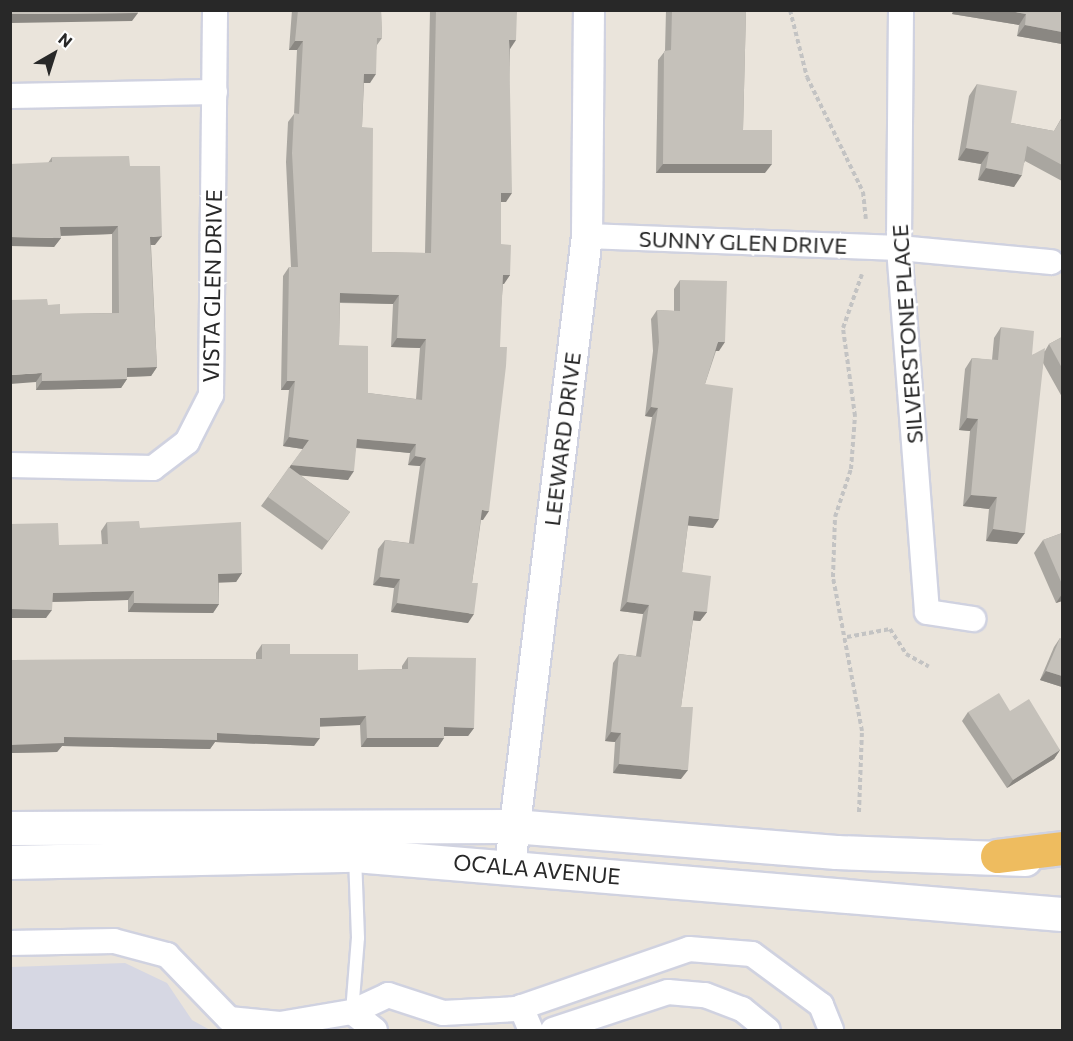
<!DOCTYPE html>
<style>
body{margin:0}
#map{position:relative;width:1073px;height:1041px;overflow:hidden;background:#eae4db;font-family:Commissioner,sans-serif}
div>[style]{position:absolute}
[style*='--x']{left:calc(var(--x)*1px);top:calc(var(--y)*1px);width:calc(var(--w)*1px);rotate:calc(var(--a)*1deg)}
.airport>*{inset:0;background:#d6d7e3}
.path>*{height:4px;margin-top:-2px;transform-origin:0;background:repeating-linear-gradient(90deg,#c3c3c3 0 4.5px,transparent 0 7.5px)}
.roads{filter:drop-shadow(2px 0 #d0d2e0) drop-shadow(-2px 0 #d0d2e0) drop-shadow(0 2px #d0d2e0) drop-shadow(0 -2px #d0d2e0)}
.service>*{height:12px;margin:-6px;padding:0 6px;transform-origin:6px;border-radius:6px;background:#fff}
.minor>*{height:24px;margin:-12px;padding:0 12px;transform-origin:12px;border-radius:12px;background:#fff}
.tertiary>*{height:30px;margin:-15px;padding:0 15px;transform-origin:15px;border-radius:15px;background:#fff}
.secondary>*{height:33px;margin:-16.5px;padding:0 16.5px;transform-origin:16.5px;border-radius:16.5px;background:#fff}
.trunk>*{height:33px;margin:-16.5px;padding:0 16.5px;transform-origin:16.5px;border-radius:16.5px;background:#eebc5f}
.wall>*{inset:0;background:#a9a6a0}
.shaded-wall>*{inset:0;background:#8a8782}
.building>*{inset:0;background:#c5c1ba}
span{translate:-50% -50%;white-space:nowrap;text-align:center;line-height:1.15;-webkit-text-stroke:5px #fff;paint-order:stroke}
.street-label{font-size:22px;color:#282828}
.frame{position:absolute;inset:0;border:12px solid #282828;pointer-events:none}
.north{position:absolute;left:24px;top:24px;width:60px;height:60px;-webkit-text-stroke:4px #fff;paint-order:stroke;rotate:39deg;font-size:16px;font-weight:700;line-height:24px;text-align:center;color:#282828}
.north::after{content:'';display:block;margin:auto;width:21px;height:27px;background:#282828;clip-path:polygon(50% 0,100% 100%,50% 72%,0 100%)}
</style>
<div id="map">
<div class="airport">
<i style="clip-path:polygon(125px 963px,167px 983px,192px 1020px,210px 1030px,11px 1030px,11px 967px)"></i>
</div>
<div class="path">
<i style="--x:790;--y:10;--w:69;--a:75.8"></i>
<i style="--x:807;--y:77;--w:128;--a:64"></i>
<i style="--x:863;--y:192;--w:27;--a:84"></i>
<i style="--x:847;--y:637;--w:44;--a:-10.5"></i>
<i style="--x:890;--y:629;--w:30;--a:57"></i>
<i style="--x:906;--y:654;--w:26;--a:29"></i>
<i style="--x:859;--y:812;--w:81;--a:-87.9"></i>
<i style="--x:862;--y:731;--w:157;--a:-100.7"></i>
<i style="--x:833;--y:577;--w:60;--a:-88.1"></i>
<i style="--x:835;--y:517;--w:51;--a:-71.6"></i>
<i style="--x:851;--y:469;--w:53;--a:-85.7"></i>
<i style="--x:855;--y:416;--w:89;--a:-97.8"></i>
<i style="--x:843;--y:328;--w:57;--a:-70.6"></i>
</div>
<div class="roads">
<div class="service">
<i style="--x:352;--y:1012;--w:74;--a:-85.4"></i>
<i style="--x:358;--y:938;--w:81;--a:-92.1"></i>
</div>
<div class="minor">
<i style="--x:901;--y:10;--w:238;--a:90.5"></i>
<i style="--x:899;--y:248;--w:365;--a:85.6"></i>
<i style="--x:927;--y:612;--w:47;--a:8.7"></i>
<i style="--x:10;--y:96;--w:205;--a:-1.1"></i>
<i style="--x:587;--y:236;--w:312;--a:2.2"></i>
<i style="--x:899;--y:248;--w:153;--a:5.3"></i>
<i style="--x:10;--y:465;--w:143;--a:1.2"></i>
<i style="--x:153;--y:468;--w:43;--a:-37.4"></i>
<i style="--x:187;--y:442;--w:53;--a:-62.9"></i>
<i style="--x:211;--y:395;--w:385;--a:-89.4"></i>
<i style="--x:10;--y:943;--w:104;--a:-1.1"></i>
<i style="--x:114;--y:941;--w:55;--a:14.8"></i>
<i style="--x:167;--y:955;--w:89;--a:45.9"></i>
<i style="--x:229;--y:1019;--w:51;--a:5.6"></i>
<i style="--x:280;--y:1024;--w:73;--a:-9.5"></i>
<i style="--x:352;--y:1012;--w:40;--a:-25"></i>
<i style="--x:388;--y:995;--w:58;--a:18.1"></i>
<i style="--x:443;--y:1013;--w:73;--a:-3.1"></i>
<i style="--x:516;--y:1009;--w:183;--a:-19.1"></i>
<i style="--x:689;--y:949;--w:63;--a:4.5"></i>
<i style="--x:752;--y:954;--w:86;--a:36.5"></i>
<i style="--x:821;--y:1005;--w:27;--a:68"></i>
<i style="--x:521;--y:1007;--w:25;--a:67"></i>
<i style="--x:352;--y:1012;--w:29;--a:38"></i>
<i style="--x:553;--y:1030;--w:121;--a:-18.3"></i>
<i style="--x:668;--y:992;--w:37;--a:5"></i>
<i style="--x:705;--y:995;--w:40;--a:21"></i>
<i style="--x:742;--y:1009;--w:33;--a:39"></i>
</div>
<div class="tertiary">
<i style="--x:510;--y:866;--w:635;--a:-83.03"></i>
<i style="--x:587;--y:236;--w:226;--a:-89.5"></i>
</div>
<div class="secondary">
<i style="--x:10;--y:828;--w:503;--a:-0.23"></i>
<i style="--x:513;--y:826;--w:324;--a:4.6"></i>
<i style="--x:836;--y:852;--w:189;--a:2.1"></i>
<i style="--x:10;--y:862;--w:345;--a:-1.2"></i>
<i style="--x:355;--y:855;--w:709;--a:4.77"></i>
</div>
<div class="trunk">
<i style="--x:997;--y:856;--w:65;--a:-7"></i>
</div>
</div>
<div class="wall">
<i style="clip-path:polygon(evenodd,292px 10px,381px 10px,382px 38px,377px 45px,370px 83px,364px 83px,362px 127px,372px 252px,425px 253px,430px 10px,517px 10px,510px 49px,506px 202px,501px 202px,501px 244px,510px 275px,503px 284px,483px 520px,481px 520px,472px 583px,468px 623px,391px 612px,394px 588px,373px 585px,378px 549px,385px 540px,409px 543px,420px 466px,408px 465px,410px 453px,356px 448px,348px 480px,300px 475px,350px 512px,322px 550px,261px 506px,303px 449px,283px 446px,289px 390px,281px 390px,283px 276px,289px 267px,291px 267px,286px 162px,288px 122px,294px 114px,297px 50px,289px 50px,292px 10px,340px 303px,393px 304px,391px 347px,420px 348px,416px 399px,368px 393px,339px 345px,340px 303px)"></i>
<i style="clip-path:polygon(666px 10px,746px 10px,743px 130px,765px 173px,656px 173px,658px 60px,665px 51px)"></i>
<i style="clip-path:polygon(953px 10px,1062px 10px,1062px 44px,1017px 36px,1019px 25px,952px 14px)"></i>
<i style="clip-path:polygon(977px 84px,1011px 123px,1054px 131px,1062px 117px,1062px 181px,1025px 161px,1014px 187px,978px 180px,981px 164px,958px 160px,969px 96px)"></i>
<i style="clip-path:polygon(52px 157px,130px 166px,155px 245px,151px 245px,157px 367px,151px 376px,127px 377px,127px 379px,121px 388px,36px 390px,36px 382px,48px 305px,60px 314px,112px 313px,112px 234px,61px 236px,61px 238px,54px 247px,48px 163px)"></i>
<i style="clip-path:polygon(680px 280px,719px 351px,716px 351px,705px 384px,713px 528px,688px 525px,682px 572px,707px 612px,700px 621px,693px 620px,681px 707px,681px 779px,613px 773px,615px 742px,605px 741px,613px 663px,619px 654px,636px 656px,643px 614px,620px 611px,652px 417px,645px 416px,653px 351px,651px 319px,657px 310px,674px 311px,674px 289px)"></i>
<i style="clip-path:polygon(1001px 327px,1032px 355px,1045px 351px,1049px 344px,1062px 337px,1062px 397px,1043px 363px,1017px 544px,986px 541px,989px 509px,963px 506px,970px 431px,959px 430px,965px 369px,972px 358px,992px 360px,994px 338px)"></i>
<i style="clip-path:polygon(107px 522px,140px 528px,242px 573px,236px 582px,219px 582px,219px 604px,213px 613px,128px 612px,128px 600px,52px 602px,46px 618px,10px 618px,10px 524px,59px 545px,102px 545px,101px 531px)"></i>
<i style="clip-path:polygon(1062px 533px,1062px 601px,1056px 603px,1034px 553px,1043px 540px)"></i>
<i style="clip-path:polygon(1060px 638px,1062px 687px,1040px 680px,1054px 647px)"></i>
<i style="clip-path:polygon(262px 644px,290px 654px,358px 670px,402px 669px,402px 666px,408px 657px,474px 728px,468px 736px,444px 736px,444px 738px,438px 747px,361px 747px,360px 725px,320px 726px,314px 746px,215px 742px,210px 749px,62px 746px,57px 752px,10px 753px,10px 660px,256px 659px,256px 653px)"></i>
<i style="clip-path:polygon(1010px 711px,1060px 750px,1054px 759px,1007px 788px,962px 721px,968px 712px)"></i>
</div>
<div class="shaded-wall">
<i style="clip-path:polygon(955px 10px,1004px 10px,1026px 14px,1019px 25px,952px 14px)"></i>
<i style="clip-path:polygon(138px 13px,132px 21px,10px 23px,10px 14px)"></i>
<i style="clip-path:polygon(1025px 25px,1062px 32px,1062px 44px,1017px 36px)"></i>
<i style="clip-path:polygon(509px 40px,516px 40px,510px 49px)"></i>
<i style="clip-path:polygon(295px 41px,303px 41px,297px 50px,289px 50px)"></i>
<i style="clip-path:polygon(364px 74px,376px 74px,370px 83px,358px 83px)"></i>
<i style="clip-path:polygon(966px 148px,989px 152px,981px 164px,958px 160px)"></i>
<i style="clip-path:polygon(663px 164px,772px 164px,765px 173px,656px 173px)"></i>
<i style="clip-path:polygon(986px 168px,1022px 175px,1014px 187px,978px 180px)"></i>
<i style="clip-path:polygon(501px 193px,512px 193px,506px 202px,495px 202px)"></i>
<i style="clip-path:polygon(118px 226px,112px 234px,54px 236px,60px 227px)"></i>
<i style="clip-path:polygon(162px 236px,155px 245px,144px 245px,150px 237px)"></i>
<i style="clip-path:polygon(10px 237px,61px 238px,54px 247px,10px 246px)"></i>
<i style="clip-path:polygon(503px 275px,510px 275px,504px 284px,497px 284px)"></i>
<i style="clip-path:polygon(340px 293px,399px 295px,393px 304px,334px 302px)"></i>
<i style="clip-path:polygon(397px 338px,426px 339px,420px 348px,391px 347px)"></i>
<i style="clip-path:polygon(718px 342px,725px 342px,719px 351px,712px 351px)"></i>
<i style="clip-path:polygon(157px 367px,151px 376px,121px 377px,127px 368px)"></i>
<i style="clip-path:polygon(42px 373px,36px 382px,10px 384px,10px 375px)"></i>
<i style="clip-path:polygon(127px 379px,121px 388px,36px 390px,42px 381px)"></i>
<i style="clip-path:polygon(287px 381px,295px 381px,289px 390px,281px 390px)"></i>
<i style="clip-path:polygon(651px 407px,658px 408px,652px 417px,645px 416px)"></i>
<i style="clip-path:polygon(967px 418px,978px 419px,970px 431px,959px 430px)"></i>
<i style="clip-path:polygon(289px 437px,309px 440px,303px 449px,283px 446px)"></i>
<i style="clip-path:polygon(357px 439px,416px 444px,410px 453px,351px 447px)"></i>
<i style="clip-path:polygon(415px 456px,426px 458px,420px 466px,408px 465px)"></i>
<i style="clip-path:polygon(291px 465px,354px 471px,348px 480px,285px 474px)"></i>
<i style="clip-path:polygon(971px 495px,997px 497px,989px 509px,963px 506px)"></i>
<i style="clip-path:polygon(482px 510px,489px 511px,483px 520px,476px 519px)"></i>
<i style="clip-path:polygon(689px 516px,719px 519px,713px 528px,683px 525px)"></i>
<i style="clip-path:polygon(993px 529px,1025px 533px,1017px 544px,986px 541px)"></i>
<i style="clip-path:polygon(242px 573px,236px 582px,212px 583px,218px 574px)"></i>
<i style="clip-path:polygon(380px 577px,400px 579px,394px 588px,373px 585px)"></i>
<i style="clip-path:polygon(134px 591px,128px 600px,46px 602px,53px 593px)"></i>
<i style="clip-path:polygon(1062px 594px,1062px 601px,1056px 603px)"></i>
<i style="clip-path:polygon(627px 602px,649px 605px,643px 614px,620px 611px)"></i>
<i style="clip-path:polygon(134px 603px,219px 604px,213px 613px,128px 612px)"></i>
<i style="clip-path:polygon(397px 603px,474px 614px,468px 623px,391px 612px)"></i>
<i style="clip-path:polygon(10px 609px,52px 610px,46px 618px,10px 618px)"></i>
<i style="clip-path:polygon(694px 611px,707px 612px,700px 621px,688px 620px)"></i>
<i style="clip-path:polygon(1046px 671px,1062px 676px,1062px 687px,1040px 680px)"></i>
<i style="clip-path:polygon(366px 716px,360px 725px,313px 727px,320px 718px)"></i>
<i style="clip-path:polygon(444px 727px,474px 728px,468px 736px,438px 736px)"></i>
<i style="clip-path:polygon(611px 732px,621px 733px,615px 742px,605px 741px)"></i>
<i style="clip-path:polygon(217px 733px,320px 738px,314px 746px,215px 742px,210px 749px,62px 746px,57px 752px,10px 753px,10px 745px,64px 737px)"></i>
<i style="clip-path:polygon(367px 738px,444px 738px,438px 747px,361px 747px)"></i>
<i style="clip-path:polygon(1060px 750px,1054px 759px,1007px 788px,1013px 780px)"></i>
<i style="clip-path:polygon(619px 764px,688px 770px,681px 779px,613px 773px)"></i>
</div>
<div class="building">
<i style="clip-path:polygon(10px 10px,138px 10px,138px 13px,10px 14px)"></i>
<i style="clip-path:polygon(evenodd,298px 10px,381px 10px,382px 38px,377px 38px,376px 74px,364px 74px,362px 127px,373px 128px,372px 252px,431px 253px,436px 10px,517px 10px,516px 40px,509px 40px,512px 193px,501px 193px,501px 244px,511px 245px,510px 275px,503px 275px,500px 347px,507px 347px,506px 366px,489px 511px,482px 510px,472px 583px,478px 583px,474px 614px,397px 603px,400px 579px,380px 577px,385px 540px,414px 544px,426px 458px,415px 456px,416px 444px,357px 439px,354px 471px,291px 465px,309px 440px,289px 437px,295px 381px,287px 381px,289px 267px,298px 267px,292px 153px,294px 113px,299px 114px,303px 41px,295px 41px,298px 10px,340px 293px,399px 295px,397px 338px,426px 339px,422px 400px,368px 393px,368px 346px,339px 345px,340px 293px)"></i>
<i style="clip-path:polygon(672px 10px,746px 10px,743px 130px,772px 130px,772px 164px,663px 164px,664px 51px,671px 50px)"></i>
<i style="clip-path:polygon(1004px 10px,1062px 10px,1062px 32px,1025px 25px,1026px 14px)"></i>
<i style="clip-path:polygon(977px 84px,1017px 91px,1011px 123px,1054px 131px,1062px 118px,1062px 165px,1027px 146px,1022px 175px,986px 168px,989px 152px,966px 148px)"></i>
<i style="clip-path:polygon(129px 156px,130px 166px,160px 166px,162px 236px,150px 237px,157px 367px,127px 368px,127px 379px,42px 381px,42px 373px,10px 375px,10px 300px,47px 299px,48px 305px,60px 304px,60px 314px,119px 313px,118px 226px,60px 227px,61px 238px,10px 237px,10px 164px,52px 162px,52px 157px)"></i>
<i style="clip-path:polygon(680px 280px,727px 281px,725px 342px,718px 342px,705px 384px,733px 388px,719px 519px,689px 516px,682px 572px,711px 576px,707px 612px,694px 611px,681px 707px,693px 707px,688px 770px,619px 764px,621px 733px,611px 732px,619px 654px,641px 657px,649px 605px,627px 602px,658px 408px,651px 407px,659px 342px,657px 310px,680px 311px)"></i>
<i style="clip-path:polygon(1001px 327px,1034px 331px,1032px 355px,1045px 348px,1025px 533px,993px 529px,997px 497px,971px 495px,978px 419px,967px 418px,972px 358px,998px 360px)"></i>
<i style="clip-path:polygon(1062px 337px,1062px 368px,1049px 344px)"></i>
<i style="clip-path:polygon(289px 467px,350px 512px,328px 541px,268px 497px)"></i>
<i style="clip-path:polygon(139px 521px,140px 528px,241px 522px,242px 573px,218px 574px,219px 604px,134px 603px,134px 591px,53px 593px,52px 610px,10px 609px,10px 524px,58px 523px,59px 545px,108px 544px,107px 522px)"></i>
<i style="clip-path:polygon(1062px 533px,1062px 584px,1043px 540px)"></i>
<i style="clip-path:polygon(1060px 638px,1062px 639px,1062px 676px,1046px 671px)"></i>
<i style="clip-path:polygon(262px 644px,290px 644px,290px 654px,358px 654px,358px 670px,408px 669px,408px 657px,476px 658px,474px 728px,444px 727px,444px 738px,367px 738px,366px 716px,320px 718px,320px 738px,217px 733px,217px 740px,64px 737px,64px 743px,10px 745px,10px 660px,262px 659px)"></i>
<i style="clip-path:polygon(999px 693px,1010px 711px,1029px 699px,1060px 750px,1013px 780px,968px 712px)"></i>
</div>
<div class="street-label">
<span style="left:743px;top:242px;rotate:2deg">SUNNY GLEN DRIVE</span>
<span style="left:212px;top:286px;rotate:-89deg">VISTA GLEN DRIVE</span>
<span style="left:907px;top:334px;rotate:-94deg">SILVERSTONE PLACE</span>
<span style="left:562px;top:439px;rotate:-83deg">LEEWARD DRIVE</span>
<span style="left:537px;top:869px;rotate:5deg">OCALA AVENUE</span>
</div>
<div class="frame"></div>
<div class="north">N</div>
</div>
